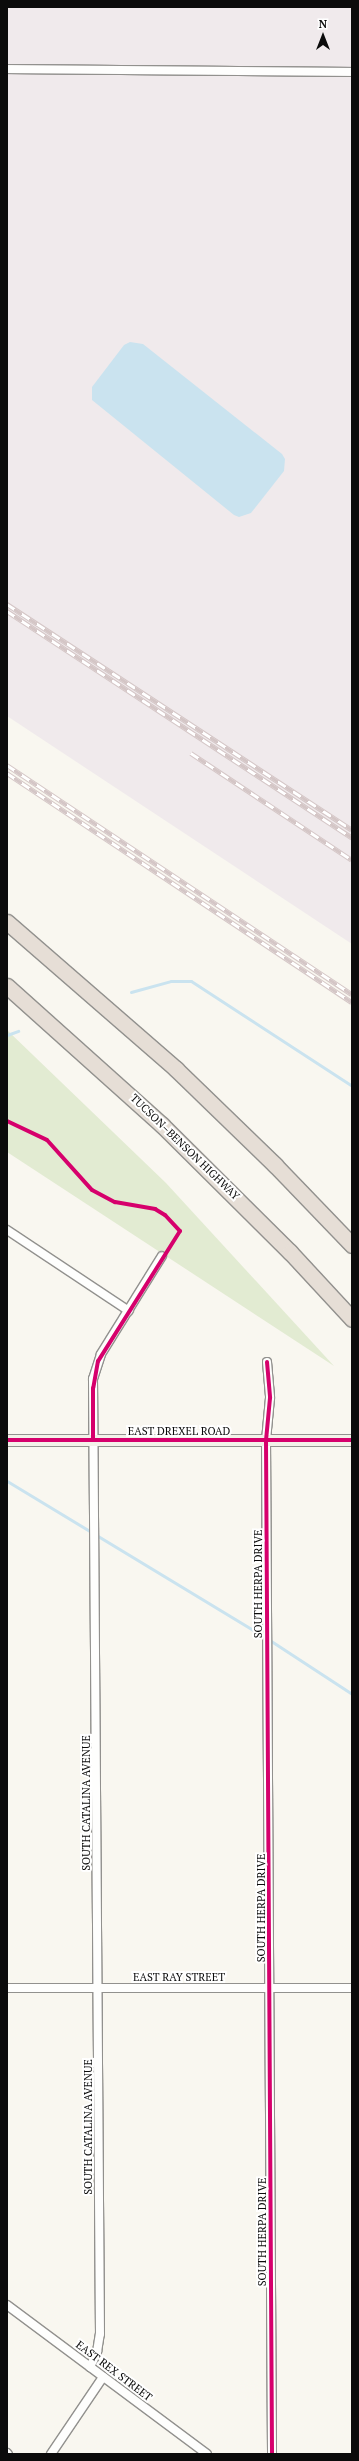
<!DOCTYPE html>
<meta charset="utf-8">
<style>
body{margin:0}
#map{position:relative;width:359px;height:2461px;overflow:hidden;background:#f9f7f0;font-family:"PT Serif",serif}
div>[style]{position:absolute}
[style*='--x']{left:calc(var(--x)*1px);top:calc(var(--y)*1px);width:calc(var(--w)*1px);rotate:calc(var(--a)*1deg)}
.industrial>*{inset:0;background:#f0eaec}
.green>*{inset:0;background:#e2ebd2}
.water>*{inset:0;background:#cae3ef}
.stream>*{height:3px;margin:-1.5px;padding:0 1.5px;transform-origin:1.5px;border-radius:1.5px;background:#cae3ef}
.roads{filter:drop-shadow(1px 0 #92918e) drop-shadow(-1px 0 #92918e) drop-shadow(0 1px #92918e) drop-shadow(0 -1px #92918e)}
.street>*{height:8px;margin:-4px;padding:0 4px;transform-origin:4px;border-radius:4px;background:#fefefd}
.secondary>*{height:11px;margin:-5.5px;padding:0 5.5px;transform-origin:5.5px;border-radius:5.5px;background:#f3f2e9}
.highway>*{height:15px;margin:-7.5px;padding:0 7.5px;transform-origin:7.5px;border-radius:7.5px;background:#e6ded6}
.rail>*{height:4.5px;margin-top:-2.25px;transform-origin:0;background:repeating-linear-gradient(90deg,#fff 0 9px,#d4c6c6 0 18px);box-sizing:border-box;border-block:1px solid #d4c6c6}
.cycleway>*{height:4px;margin:-2px;padding:0 2px;transform-origin:2px;border-radius:2px;background:#d6006c}
span{translate:-50% -50%;white-space:nowrap;text-align:center;line-height:1.15;-webkit-text-stroke:4px #fff;paint-order:stroke}
.street-label{font-size:11px;color:#0b0b0b}
.frame{position:absolute;inset:0;border:8px solid #0b0b0b;pointer-events:none}
.north{position:absolute;left:303px;top:16px;width:40px;height:40px;-webkit-text-stroke:3px #fff;paint-order:stroke;rotate:0deg;font-size:11px;font-weight:700;line-height:16px;text-align:center;color:#0b0b0b}
.north::after{content:'';display:block;margin:auto;width:14px;height:18px;background:#0b0b0b;clip-path:polygon(50% 0,100% 100%,50% 72%,0 100%)}
</style>
<div id="map">
<div class="industrial">
<i style="clip-path:polygon(7px 7px,352px 7px,352px 944px,7px 716px)"></i>
</div>
<div class="green">
<i style="clip-path:polygon(7px 1030px,166px 1183px,334px 1366px,7px 1152px)"></i>
</div>
<div class="water">
<i style="clip-path:polygon(130px 342px,143px 344px,282px 454px,285px 459px,284px 471px,251px 513px,239px 517px,234px 515px,92px 400px,92px 387px,124px 345px)"></i>
</div>
<div class="stream">
<i style="--x:131;--y:992;--w:41;--a:-15.4"></i>
<i style="--x:171;--y:981;--w:20;--a:0"></i>
<i style="--x:191;--y:981;--w:192;--a:33.1"></i>
<i style="--x:7;--y:1035;--w:12;--a:-20"></i>
<i style="--x:7;--y:1481;--w:305;--a:31.2"></i>
<i style="--x:268;--y:1639;--w:100;--a:33.2"></i>
</div>
<div class="roads">
<div class="street">
<i style="--x:7;--y:69;--w:345;--a:0.5"></i>
<i style="--x:7;--y:1230;--w:146;--a:33.6"></i>
<i style="--x:267;--y:1362;--w:36;--a:85"></i>
<i style="--x:270;--y:1398;--w:42;--a:95.4"></i>
<i style="--x:266;--y:1440;--w:1014;--a:89.66"></i>
<i style="--x:7;--y:1988;--w:345;--a:0"></i>
<i style="--x:7;--y:2305;--w:249;--a:36.7"></i>
<i style="--x:90;--y:2367;--w:17;--a:-65"></i>
<i style="--x:97;--y:2352;--w:18;--a:-81"></i>
<i style="--x:100;--y:2334;--w:955;--a:-90.42"></i>
<i style="--x:93;--y:1379;--w:26;--a:-72"></i>
<i style="--x:101;--y:1354;--w:115;--a:-58.1"></i>
<i style="--x:7;--y:2453;--w:1;--a:45"></i>
<i style="--x:51;--y:2454;--w:93;--a:-56"></i>
</div>
<div class="secondary">
<i style="--x:7;--y:1440;--w:345;--a:0"></i>
</div>
<div class="highway">
<i style="--x:7;--y:922;--w:224;--a:41"></i>
<i style="--x:176;--y:1069;--w:138;--a:44.1"></i>
<i style="--x:275;--y:1165;--w:111;--a:46.1"></i>
<i style="--x:7;--y:986;--w:208;--a:41.9"></i>
<i style="--x:162;--y:1125;--w:180;--a:44.8"></i>
<i style="--x:290;--y:1252;--w:91;--a:47.2"></i>
</div>
</div>
<div class="rail">
<i style="--x:7;--y:604;--w:412;--a:33.2"></i>
<i style="--x:7;--y:611;--w:413;--a:33.3"></i>
<i style="--x:191;--y:753;--w:193;--a:33.6"></i>
<i style="--x:7;--y:765;--w:414;--a:33.6"></i>
<i style="--x:7;--y:773;--w:414;--a:33.6"></i>
</div>
<div class="cycleway">
<i style="--x:7;--y:1121;--w:44;--a:25.4"></i>
<i style="--x:47;--y:1140;--w:67;--a:48"></i>
<i style="--x:92;--y:1190;--w:26;--a:28"></i>
<i style="--x:115;--y:1202;--w:41;--a:9.9"></i>
<i style="--x:155;--y:1209;--w:12;--a:31"></i>
<i style="--x:165;--y:1215;--w:22;--a:47"></i>
<i style="--x:180;--y:1231;--w:154;--a:122.2"></i>
<i style="--x:98;--y:1361;--w:27;--a:100"></i>
<i style="--x:93;--y:1388;--w:52;--a:90"></i>
<i style="--x:267;--y:1362;--w:36;--a:85"></i>
<i style="--x:270;--y:1398;--w:42;--a:95.4"></i>
<i style="--x:266;--y:1440;--w:1014;--a:89.66"></i>
<i style="--x:7;--y:1440;--w:345;--a:0"></i>
</div>
<div class="street-label">
<span style="left:185px;top:1147px;rotate:44deg">TUCSON–BENSON HIGHWAY</span>
<span style="left:179px;top:1431px">EAST DREXEL ROAD</span>
<span style="left:258px;top:1584px;rotate:-90deg">SOUTH HERPA DRIVE</span>
<span style="left:86px;top:1803px;rotate:-90deg">SOUTH CATALINA AVENUE</span>
<span style="left:261px;top:1908px;rotate:-90deg">SOUTH HERPA DRIVE</span>
<span style="left:179px;top:1977px">EAST RAY STREET</span>
<span style="left:88px;top:2127px;rotate:-90deg">SOUTH CATALINA AVENUE</span>
<span style="left:262px;top:2232px;rotate:-90deg">SOUTH HERPA DRIVE</span>
<span style="left:114px;top:2371px;rotate:37deg">EAST REX STREET</span>
</div>
<div class="frame"></div>
<div class="north">N</div>
</div>
